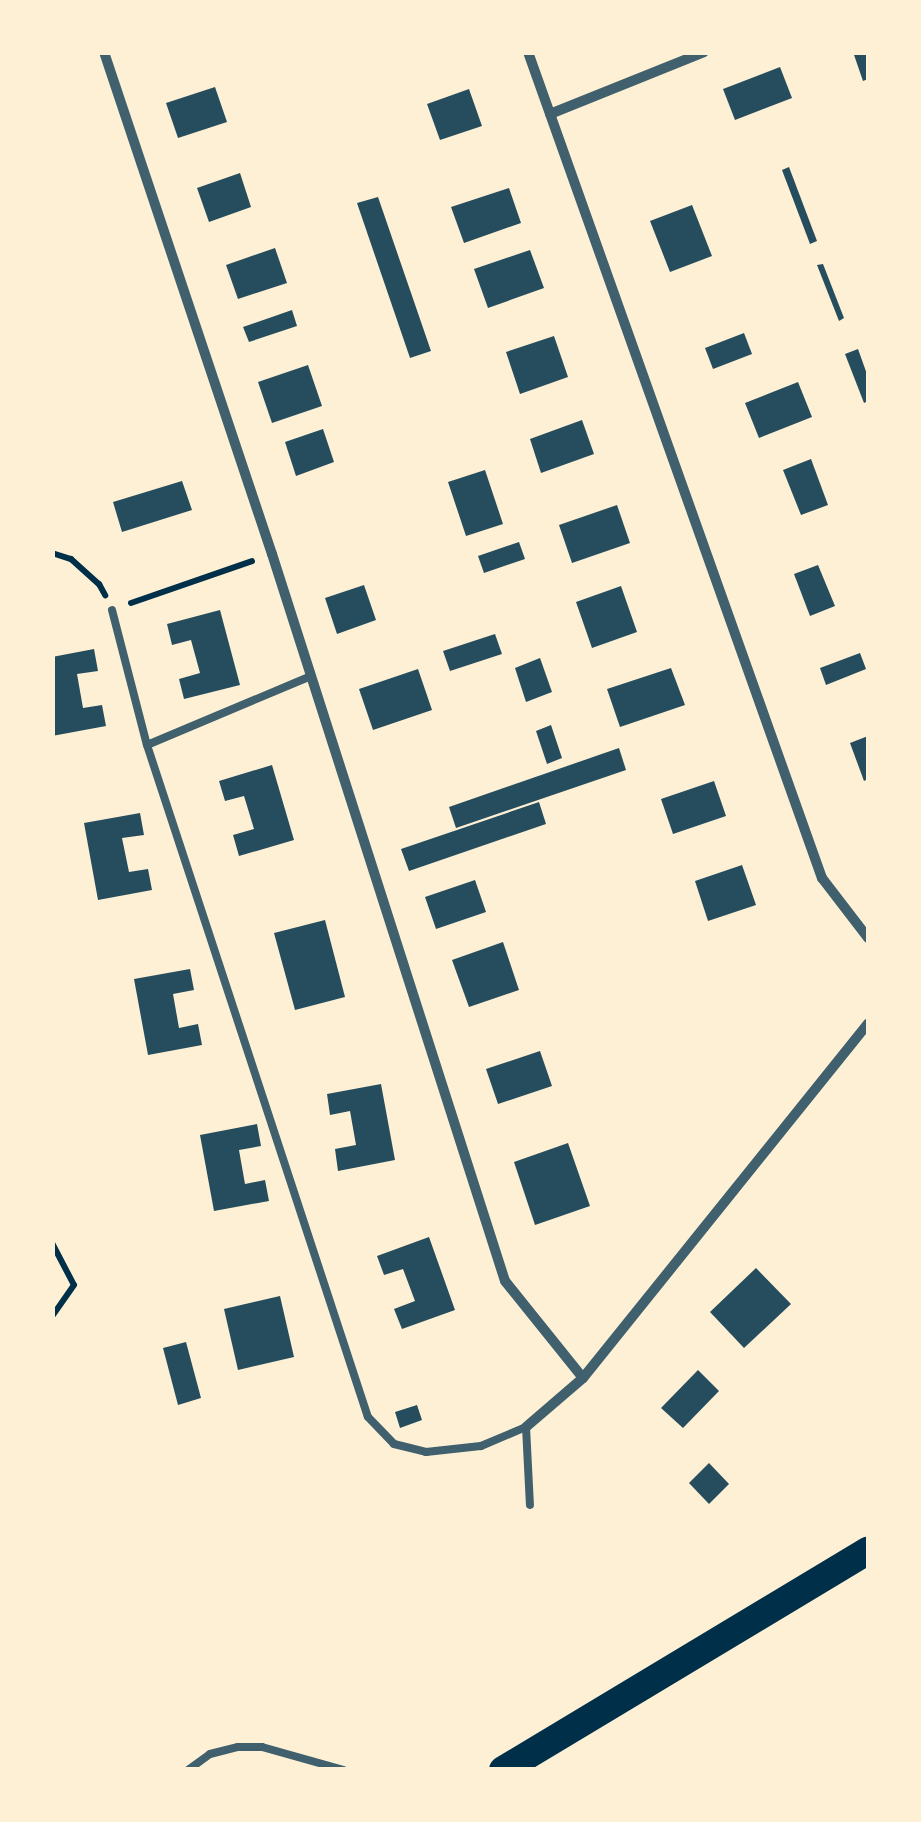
<!DOCTYPE html>
<style>
body{margin:0}
#map{position:relative;width:921px;height:1822px;overflow:hidden;background:#fdf0d5;font-family:"Alegreya Sans",sans-serif}
div>[style]{position:absolute}
[style*='--x']{left:calc(var(--x)*1px);top:calc(var(--y)*1px);width:calc(var(--w)*1px);rotate:calc(var(--a)*1deg)}
.building>*{inset:0;background:#264d5e}
.path>*{height:6px;margin:-3px;padding:0 3px;transform-origin:3px;border-radius:3px;background:#003049}
.service>*{height:8px;margin:-4px;padding:0 4px;transform-origin:4px;border-radius:4px;background:#3f606c}
.minor>*{height:10px;margin:-5px;padding:0 5px;transform-origin:5px;border-radius:5px;background:#3f606c}
.trunk>*{height:28px;margin:-14px;padding:0 14px;transform-origin:14px;border-radius:14px;background:#003049}
span{translate:-50% -50%;white-space:nowrap;text-align:center;line-height:1.15;-webkit-text-stroke:8px #fdf0d5;paint-order:stroke}
.frame{position:absolute;inset:0;border:55px solid #fdf0d5;pointer-events:none}
</style>
<div id="map">
<div class="building">
<i style="clip-path:polygon(853px 52px,868px 52px,868px 79px,863px 81px)"></i>
<i style="clip-path:polygon(780px 67px,792px 98px,735px 120px,723px 89px)"></i>
<i style="clip-path:polygon(215px 87px,227px 122px,178px 138px,166px 103px)"></i>
<i style="clip-path:polygon(469px 89px,482px 126px,440px 140px,427px 104px)"></i>
<i style="clip-path:polygon(789px 167px,817px 241px,810px 244px,782px 170px)"></i>
<i style="clip-path:polygon(240px 173px,251px 207px,209px 222px,197px 188px)"></i>
<i style="clip-path:polygon(509px 188px,521px 223px,464px 243px,451px 207px)"></i>
<i style="clip-path:polygon(378px 197px,431px 351px,410px 358px,357px 203px)"></i>
<i style="clip-path:polygon(692px 205px,712px 256px,670px 272px,650px 221px)"></i>
<i style="clip-path:polygon(275px 248px,287px 283px,238px 299px,226px 265px)"></i>
<i style="clip-path:polygon(530px 250px,544px 288px,488px 308px,474px 269px)"></i>
<i style="clip-path:polygon(823px 264px,844px 318px,839px 321px,817px 265px)"></i>
<i style="clip-path:polygon(292px 310px,297px 326px,249px 342px,243px 327px)"></i>
<i style="clip-path:polygon(744px 333px,752px 354px,713px 369px,705px 348px)"></i>
<i style="clip-path:polygon(554px 336px,568px 377px,520px 394px,506px 352px)"></i>
<i style="clip-path:polygon(858px 349px,868px 377px,868px 401px,864px 403px,845px 354px)"></i>
<i style="clip-path:polygon(308px 365px,322px 406px,272px 423px,258px 382px)"></i>
<i style="clip-path:polygon(798px 382px,812px 417px,759px 438px,745px 403px)"></i>
<i style="clip-path:polygon(582px 420px,594px 454px,541px 473px,530px 439px)"></i>
<i style="clip-path:polygon(323px 429px,334px 462px,296px 476px,285px 442px)"></i>
<i style="clip-path:polygon(811px 459px,828px 505px,801px 515px,783px 470px)"></i>
<i style="clip-path:polygon(485px 470px,503px 524px,466px 536px,448px 482px)"></i>
<i style="clip-path:polygon(182px 481px,192px 510px,122px 532px,113px 502px)"></i>
<i style="clip-path:polygon(617px 505px,630px 543px,572px 563px,559px 525px)"></i>
<i style="clip-path:polygon(519px 542px,525px 559px,484px 573px,478px 556px)"></i>
<i style="clip-path:polygon(818px 565px,835px 606px,810px 616px,794px 574px)"></i>
<i style="clip-path:polygon(364px 585px,376px 620px,337px 634px,325px 598px)"></i>
<i style="clip-path:polygon(621px 586px,637px 632px,592px 648px,576px 602px)"></i>
<i style="clip-path:polygon(220px 610px,240px 685px,184px 699px,179px 679px,200px 673px,191px 640px,172px 645px,167px 624px)"></i>
<i style="clip-path:polygon(495px 634px,502px 654px,450px 671px,443px 651px)"></i>
<i style="clip-path:polygon(94px 649px,98px 671px,77px 674px,83px 708px,102px 705px,106px 726px,52px 736px,52px 657px)"></i>
<i style="clip-path:polygon(860px 653px,866px 669px,826px 685px,820px 668px)"></i>
<i style="clip-path:polygon(540px 658px,552px 692px,526px 702px,515px 668px)"></i>
<i style="clip-path:polygon(671px 668px,685px 705px,620px 727px,607px 689px)"></i>
<i style="clip-path:polygon(418px 669px,432px 710px,373px 730px,359px 689px)"></i>
<i style="clip-path:polygon(551px 725px,562px 758px,547px 764px,536px 731px)"></i>
<i style="clip-path:polygon(868px 736px,868px 779px,864px 781px,850px 743px)"></i>
<i style="clip-path:polygon(619px 748px,626px 770px,456px 828px,449px 807px)"></i>
<i style="clip-path:polygon(272px 765px,294px 840px,239px 856px,233px 835px,254px 829px,244px 796px,225px 801px,219px 781px)"></i>
<i style="clip-path:polygon(714px 781px,726px 816px,673px 834px,661px 799px)"></i>
<i style="clip-path:polygon(539px 802px,546px 824px,409px 871px,401px 849px)"></i>
<i style="clip-path:polygon(140px 813px,144px 835px,122px 838px,129px 872px,148px 869px,152px 890px,98px 900px,84px 823px)"></i>
<i style="clip-path:polygon(742px 865px,756px 905px,708px 921px,695px 881px)"></i>
<i style="clip-path:polygon(475px 880px,486px 912px,436px 929px,425px 897px)"></i>
<i style="clip-path:polygon(325px 920px,345px 997px,295px 1010px,274px 933px)"></i>
<i style="clip-path:polygon(503px 942px,519px 990px,469px 1007px,452px 960px)"></i>
<i style="clip-path:polygon(190px 969px,194px 990px,173px 994px,179px 1028px,198px 1024px,202px 1045px,148px 1055px,134px 979px)"></i>
<i style="clip-path:polygon(540px 1051px,552px 1086px,498px 1104px,486px 1069px)"></i>
<i style="clip-path:polygon(381px 1084px,395px 1160px,338px 1171px,335px 1149px,356px 1145px,350px 1111px,330px 1115px,327px 1094px)"></i>
<i style="clip-path:polygon(257px 1124px,261px 1146px,239px 1150px,245px 1184px,265px 1180px,269px 1201px,214px 1211px,200px 1135px)"></i>
<i style="clip-path:polygon(568px 1143px,590px 1206px,535px 1225px,514px 1162px)"></i>
<i style="clip-path:polygon(429px 1237px,455px 1310px,402px 1329px,394px 1309px,415px 1301px,403px 1269px,384px 1275px,377px 1256px)"></i>
<i style="clip-path:polygon(756px 1268px,791px 1304px,744px 1348px,710px 1312px)"></i>
<i style="clip-path:polygon(280px 1296px,294px 1357px,238px 1370px,224px 1309px)"></i>
<i style="clip-path:polygon(186px 1342px,201px 1398px,178px 1405px,163px 1348px)"></i>
<i style="clip-path:polygon(698px 1370px,719px 1391px,683px 1428px,661px 1408px)"></i>
<i style="clip-path:polygon(417px 1405px,422px 1420px,400px 1428px,395px 1412px)"></i>
<i style="clip-path:polygon(709px 1463px,729px 1484px,709px 1504px,689px 1483px)"></i>
</div>
<div class="path">
<i style="--x:52;--y:553;--w:20;--a:18"></i>
<i style="--x:71;--y:559;--w:38;--a:42"></i>
<i style="--x:99;--y:584;--w:13;--a:61"></i>
<i style="--x:131;--y:603;--w:128;--a:-19.1"></i>
<i style="--x:52;--y:1243;--w:47;--a:62.4"></i>
<i style="--x:74;--y:1285;--w:38;--a:125"></i>
</div>
<div class="service">
<i style="--x:112;--y:610;--w:139;--a:75.5"></i>
<i style="--x:147;--y:745;--w:707;--a:71.8"></i>
<i style="--x:368;--y:1417;--w:37;--a:46"></i>
<i style="--x:394;--y:1444;--w:33;--a:14"></i>
<i style="--x:426;--y:1452;--w:55;--a:-6.2"></i>
<i style="--x:481;--y:1446;--w:49;--a:-22.9"></i>
<i style="--x:526;--y:1427;--w:78;--a:87.1"></i>
<i style="--x:147;--y:745;--w:178;--a:-22.8"></i>
<i style="--x:188;--y:1770;--w:27;--a:-36"></i>
<i style="--x:210;--y:1754;--w:29;--a:-14"></i>
<i style="--x:238;--y:1747;--w:24;--a:0"></i>
<i style="--x:262;--y:1747;--w:85;--a:15.7"></i>
</div>
<div class="minor">
<i style="--x:104;--y:52;--w:529;--a:71.5"></i>
<i style="--x:272;--y:554;--w:763;--a:72.23"></i>
<i style="--x:505;--y:1281;--w:124;--a:51.2"></i>
<i style="--x:528;--y:52;--w:877;--a:70.41"></i>
<i style="--x:822;--y:878;--w:76;--a:52.5"></i>
<i style="--x:550;--y:114;--w:166;--a:-21.9"></i>
<i style="--x:526;--y:1427;--w:75;--a:-40.7"></i>
<i style="--x:583;--y:1378;--w:455;--a:-51.2"></i>
</div>
<div class="trunk">
<i style="--x:503;--y:1770;--w:426;--a:-31"></i>
</div>
<div class="frame"></div>
</div>
